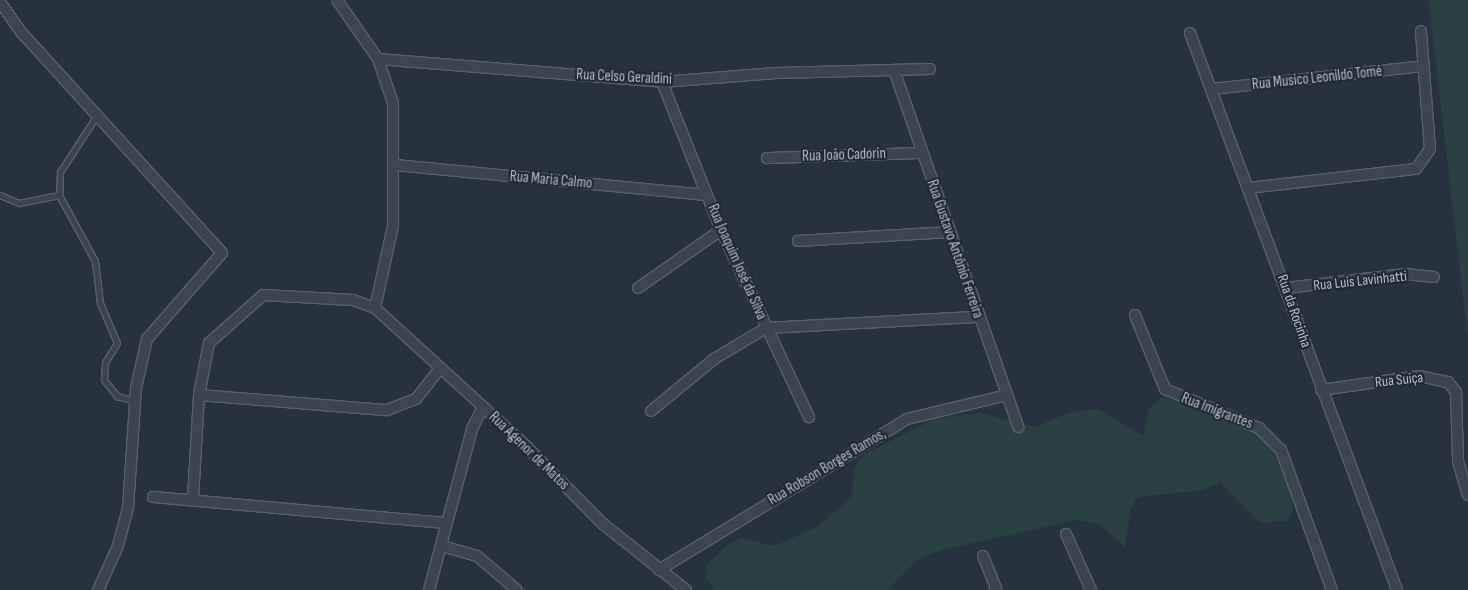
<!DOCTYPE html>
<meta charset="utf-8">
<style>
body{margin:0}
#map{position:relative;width:1468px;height:590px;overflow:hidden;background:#27323f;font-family:"Sofia Sans Condensed",sans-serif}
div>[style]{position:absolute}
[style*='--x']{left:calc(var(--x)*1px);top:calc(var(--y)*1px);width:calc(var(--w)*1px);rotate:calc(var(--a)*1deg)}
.green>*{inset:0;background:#2a4041}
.roads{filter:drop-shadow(1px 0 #59626c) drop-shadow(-1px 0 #59626c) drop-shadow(0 1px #59626c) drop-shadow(0 -1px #59626c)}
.lane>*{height:5px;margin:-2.5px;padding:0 2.5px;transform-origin:2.5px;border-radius:2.5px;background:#3b444f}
.street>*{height:10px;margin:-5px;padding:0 5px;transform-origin:5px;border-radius:5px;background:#3b444f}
span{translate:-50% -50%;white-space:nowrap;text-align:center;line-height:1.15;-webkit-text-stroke:4.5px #202934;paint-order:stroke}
.street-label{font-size:15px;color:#b8bfc9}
</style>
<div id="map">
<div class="green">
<i style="clip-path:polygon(1429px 0,1468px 0,1468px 339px,1429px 4px)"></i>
<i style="clip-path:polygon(1166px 394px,1235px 420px,1259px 434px,1276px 455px,1290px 489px,1293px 509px,1287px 521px,1260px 523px,1220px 482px,1204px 490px,1138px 497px,1131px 508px,1125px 547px,1099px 524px,1076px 520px,941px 550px,917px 560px,887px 590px,714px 590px,705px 576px,707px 565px,728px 544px,742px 538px,774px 546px,817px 527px,852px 497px,854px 468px,863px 455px,934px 419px,980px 413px,1035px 427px,1070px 412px,1098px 409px,1143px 436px,1148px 410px)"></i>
</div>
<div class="roads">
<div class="lane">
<i style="--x:97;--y:115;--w:68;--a:123"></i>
<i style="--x:60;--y:172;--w:23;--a:92"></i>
<i style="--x:59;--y:195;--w:75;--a:61.4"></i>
<i style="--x:95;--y:261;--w:42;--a:83.2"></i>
<i style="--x:100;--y:303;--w:43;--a:67"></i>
<i style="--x:117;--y:343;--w:22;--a:122"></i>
<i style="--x:105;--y:362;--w:18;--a:93"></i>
<i style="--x:104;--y:380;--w:21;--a:51"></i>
<i style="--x:117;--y:396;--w:18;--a:16"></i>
<i style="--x:0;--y:195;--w:21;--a:23"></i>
<i style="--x:19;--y:203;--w:41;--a:-11.3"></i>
</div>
<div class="street">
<i style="--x:337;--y:0;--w:72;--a:55.2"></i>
<i style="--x:378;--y:59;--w:46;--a:71.2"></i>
<i style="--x:393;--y:103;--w:123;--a:90"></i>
<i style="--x:393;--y:226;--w:84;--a:102.4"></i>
<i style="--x:0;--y:2;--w:38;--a:55"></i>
<i style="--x:22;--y:33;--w:297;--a:47.7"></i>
<i style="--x:222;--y:253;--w:114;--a:131.1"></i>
<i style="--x:147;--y:339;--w:50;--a:102.7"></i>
<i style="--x:136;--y:388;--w:120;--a:93.8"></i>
<i style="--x:128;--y:508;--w:39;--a:105"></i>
<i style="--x:118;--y:546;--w:48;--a:114.4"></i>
<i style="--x:1190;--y:33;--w:594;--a:69.61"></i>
<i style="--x:378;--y:59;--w:285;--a:4.6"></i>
<i style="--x:662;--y:82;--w:114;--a:-4.5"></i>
<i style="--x:776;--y:73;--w:154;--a:-1.5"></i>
<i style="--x:894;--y:70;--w:378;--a:70.8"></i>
<i style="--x:662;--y:82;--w:159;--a:68.3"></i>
<i style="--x:721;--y:230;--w:207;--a:64.8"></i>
<i style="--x:1212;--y:89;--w:212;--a:-6.2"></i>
<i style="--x:767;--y:158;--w:154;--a:-1.9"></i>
<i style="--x:395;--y:165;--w:313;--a:5.5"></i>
<i style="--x:1248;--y:188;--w:169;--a:-6.5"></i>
<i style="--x:1416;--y:169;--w:24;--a:-55"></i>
<i style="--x:1430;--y:149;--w:118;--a:-94.4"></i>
<i style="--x:798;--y:241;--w:152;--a:-3.4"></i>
<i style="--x:638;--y:288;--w:101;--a:-34.9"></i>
<i style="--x:1286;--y:288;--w:120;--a:-6.7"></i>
<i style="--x:1405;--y:274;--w:29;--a:6"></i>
<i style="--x:1135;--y:315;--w:80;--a:67.9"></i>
<i style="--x:1165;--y:389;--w:102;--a:22.5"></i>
<i style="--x:1259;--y:428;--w:31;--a:45"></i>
<i style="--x:1281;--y:450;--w:149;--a:70"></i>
<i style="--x:1321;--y:390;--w:99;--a:-8.1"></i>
<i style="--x:1419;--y:376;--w:30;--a:12"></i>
<i style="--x:1448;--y:382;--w:13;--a:51"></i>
<i style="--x:1456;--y:392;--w:69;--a:88.3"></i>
<i style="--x:1458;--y:461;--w:35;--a:74"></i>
<i style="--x:199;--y:395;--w:189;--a:4.6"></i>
<i style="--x:387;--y:410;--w:31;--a:-21"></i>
<i style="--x:416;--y:399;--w:37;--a:-52"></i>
<i style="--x:651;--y:411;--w:82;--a:-39.5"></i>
<i style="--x:714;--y:359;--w:61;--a:-30.8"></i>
<i style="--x:766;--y:328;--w:213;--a:-3"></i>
<i style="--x:153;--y:497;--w:294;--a:5.1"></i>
<i style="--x:193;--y:499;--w:104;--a:-86.7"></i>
<i style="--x:199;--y:395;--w:53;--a:-79.1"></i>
<i style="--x:209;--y:343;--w:72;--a:-41.6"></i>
<i style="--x:263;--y:295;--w:90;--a:3.2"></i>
<i style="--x:353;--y:300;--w:23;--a:20"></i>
<i style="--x:375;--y:308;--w:205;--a:42.4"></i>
<i style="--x:526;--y:446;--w:110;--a:45.4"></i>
<i style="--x:603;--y:524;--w:106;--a:38.5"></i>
<i style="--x:1066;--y:534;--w:61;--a:65.9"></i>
<i style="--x:442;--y:546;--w:36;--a:16"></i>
<i style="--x:477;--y:556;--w:52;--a:40.4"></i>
<i style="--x:983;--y:556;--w:37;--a:68"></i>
<i style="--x:659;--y:570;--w:290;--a:-31.3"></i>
<i style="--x:907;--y:419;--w:103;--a:-13.5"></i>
<i style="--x:429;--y:590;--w:167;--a:-75"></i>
<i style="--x:472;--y:429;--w:25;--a:-64"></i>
</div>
</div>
<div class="street-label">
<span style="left:624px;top:77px;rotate:3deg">Rua Celso Geraldini</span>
<span style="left:1317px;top:78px;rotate:-6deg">Rua Musico Leonildo Tomé</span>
<span style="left:844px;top:155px;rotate:-2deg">Rua João Cadorin</span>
<span style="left:551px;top:180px;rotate:5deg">Rua Maria Calmo</span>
<span style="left:955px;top:249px;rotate:71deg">Rua Gustavo Antônio Ferreira</span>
<span style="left:737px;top:262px;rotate:66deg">Rua Joaquim José da Silva</span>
<span style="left:1360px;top:281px;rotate:-6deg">Rua Luis Lavinhatti</span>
<span style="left:1294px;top:311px;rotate:71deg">Rua da Rocinha</span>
<span style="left:1399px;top:380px;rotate:-6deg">Rua Suiça</span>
<span style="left:1217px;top:411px;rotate:21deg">Rua Imigrantes</span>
<span style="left:529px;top:451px;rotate:44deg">Rua Agenor de Matos</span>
<span style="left:827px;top:467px;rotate:-31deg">Rua Robson Borges Ramos,</span>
</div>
</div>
